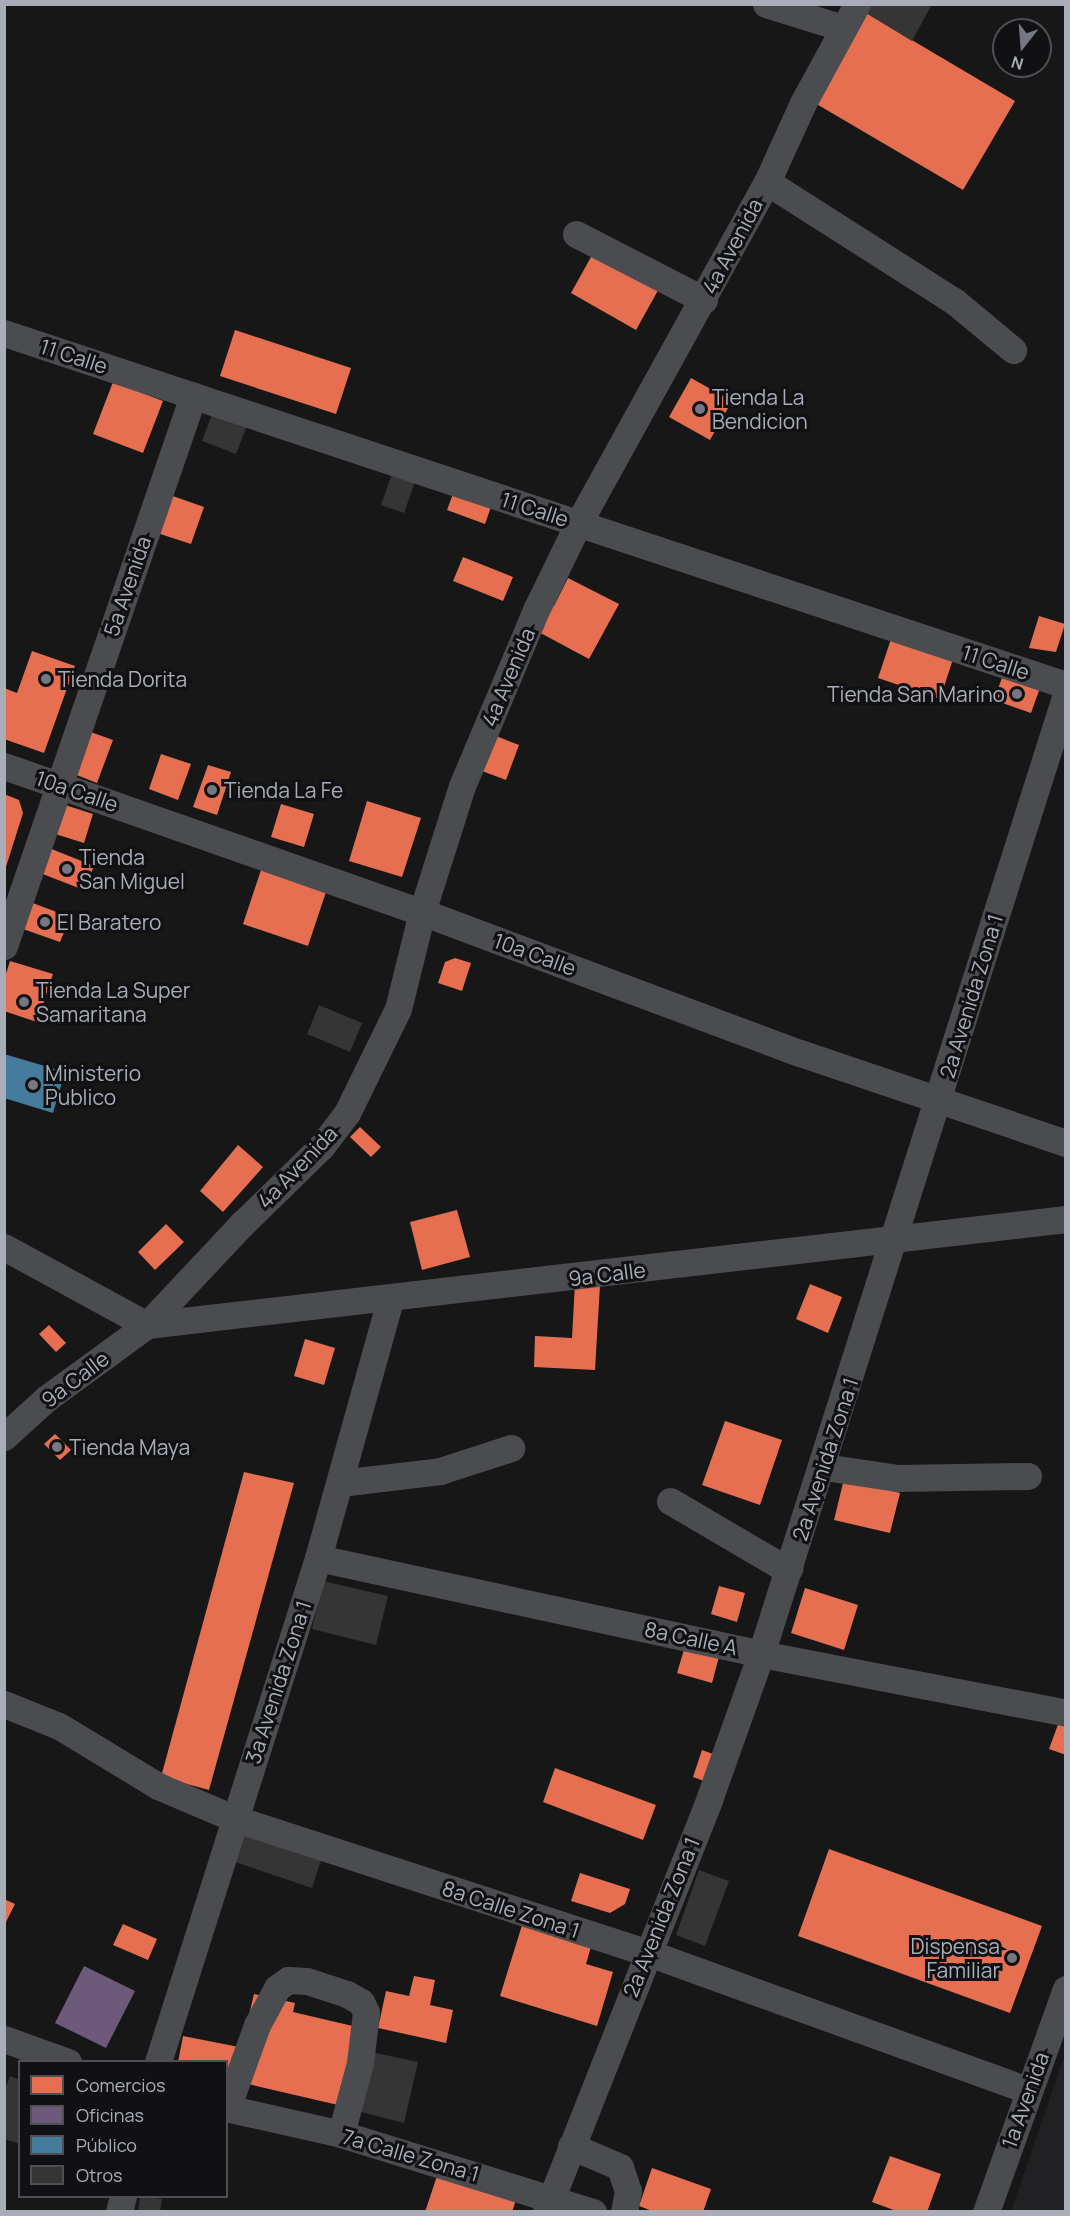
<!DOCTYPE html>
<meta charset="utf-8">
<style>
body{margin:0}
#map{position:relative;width:1070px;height:2216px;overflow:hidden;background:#171717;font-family:Manrope,sans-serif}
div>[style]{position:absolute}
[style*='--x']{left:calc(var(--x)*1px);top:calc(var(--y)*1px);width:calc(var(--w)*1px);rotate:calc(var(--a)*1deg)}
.built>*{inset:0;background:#212123}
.shops>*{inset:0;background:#e76f51}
.offices>*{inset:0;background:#6d597a}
.public>*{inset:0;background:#457b9d}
.building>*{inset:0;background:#353536}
.minor>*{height:27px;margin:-13.5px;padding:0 13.5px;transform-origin:13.5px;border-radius:13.5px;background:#4b4c50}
.dots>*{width:16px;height:16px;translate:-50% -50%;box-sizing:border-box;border:3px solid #111113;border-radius:50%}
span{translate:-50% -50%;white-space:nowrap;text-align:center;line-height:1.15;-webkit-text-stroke:6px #111113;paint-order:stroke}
.street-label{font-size:21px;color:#a8adb8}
.poi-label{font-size:21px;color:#a8adb8}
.left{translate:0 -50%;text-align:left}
.right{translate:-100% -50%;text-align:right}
.frame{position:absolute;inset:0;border:6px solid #a8adb8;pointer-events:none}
.legend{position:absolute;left:18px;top:2060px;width:210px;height:138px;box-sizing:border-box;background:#111113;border:2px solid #4d4f55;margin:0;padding:8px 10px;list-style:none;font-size:18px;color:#a8adb8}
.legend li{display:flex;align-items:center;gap:12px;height:30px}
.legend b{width:30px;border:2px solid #4d4f55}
.north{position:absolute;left:992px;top:18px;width:60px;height:60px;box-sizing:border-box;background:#111113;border:2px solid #4d4f55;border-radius:50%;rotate:197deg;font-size:16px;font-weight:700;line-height:24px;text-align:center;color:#a8adb8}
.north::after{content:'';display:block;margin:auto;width:21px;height:27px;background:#757880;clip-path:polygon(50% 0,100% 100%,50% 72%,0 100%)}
</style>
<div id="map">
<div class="built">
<i style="clip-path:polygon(1065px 2054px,1065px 2211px,1011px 2211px)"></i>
</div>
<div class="shops">
<i style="clip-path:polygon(861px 10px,1015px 101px,963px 190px,808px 99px)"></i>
<i style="clip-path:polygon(596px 248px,661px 285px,636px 330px,571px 293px)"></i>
<i style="clip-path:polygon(235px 330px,351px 368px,336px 414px,220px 376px)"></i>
<i style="clip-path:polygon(691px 378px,732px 401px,710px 440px,669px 417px)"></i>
<i style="clip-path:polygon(113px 382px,163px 401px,143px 453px,93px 434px)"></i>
<i style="clip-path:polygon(454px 491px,492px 504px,485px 524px,447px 510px)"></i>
<i style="clip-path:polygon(167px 494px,204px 507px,191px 544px,154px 532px)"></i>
<i style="clip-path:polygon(463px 557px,513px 577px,503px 601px,453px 581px)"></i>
<i style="clip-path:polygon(568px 578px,619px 604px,589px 659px,533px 629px,547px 602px,554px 606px)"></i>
<i style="clip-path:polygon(1039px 616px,1065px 624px,1056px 652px,1029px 648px)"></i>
<i style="clip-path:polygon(892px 636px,954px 656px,940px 699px,878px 678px)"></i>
<i style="clip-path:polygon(32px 651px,75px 666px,44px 753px,4px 739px,4px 688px,17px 693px)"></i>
<i style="clip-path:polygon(1003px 675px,1040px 688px,1031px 713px,994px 700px)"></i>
<i style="clip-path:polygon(85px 730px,113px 740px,97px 783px,69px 772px)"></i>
<i style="clip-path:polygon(486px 732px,519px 745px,506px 780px,474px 768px)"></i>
<i style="clip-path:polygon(161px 754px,191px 764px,178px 800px,149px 789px)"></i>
<i style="clip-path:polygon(208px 765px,231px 772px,217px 815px,193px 807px)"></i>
<i style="clip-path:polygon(4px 794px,19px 800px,23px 813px,5px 870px)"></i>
<i style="clip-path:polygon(367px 801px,421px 818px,402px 877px,349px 861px)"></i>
<i style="clip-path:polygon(62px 804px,93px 814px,84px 843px,52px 833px)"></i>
<i style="clip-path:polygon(281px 804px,314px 814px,304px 847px,271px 837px)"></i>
<i style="clip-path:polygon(49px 848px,94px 866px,84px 890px,40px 873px)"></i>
<i style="clip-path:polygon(262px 867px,327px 889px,308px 946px,243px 924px)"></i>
<i style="clip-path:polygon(30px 902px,70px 917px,60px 942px,20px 928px)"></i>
<i style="clip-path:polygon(455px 958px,471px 963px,462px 991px,438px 983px,445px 962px)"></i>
<i style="clip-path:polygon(10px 961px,53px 974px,37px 1022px,4px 1011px,4px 980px)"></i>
<i style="clip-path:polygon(360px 1127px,381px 1147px,371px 1157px,350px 1137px)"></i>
<i style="clip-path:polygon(238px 1145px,263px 1167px,223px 1212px,200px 1191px)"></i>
<i style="clip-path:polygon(457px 1210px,470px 1257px,422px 1270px,410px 1222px)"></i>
<i style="clip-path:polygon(166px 1224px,184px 1242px,155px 1270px,138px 1252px)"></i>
<i style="clip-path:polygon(575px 1283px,600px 1285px,595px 1370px,534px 1367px,535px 1336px,572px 1338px)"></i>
<i style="clip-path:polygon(810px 1284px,842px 1297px,828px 1333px,796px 1319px)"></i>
<i style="clip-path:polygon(49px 1325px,66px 1343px,56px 1352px,39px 1334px)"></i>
<i style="clip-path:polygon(305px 1339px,335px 1348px,324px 1385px,294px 1376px)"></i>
<i style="clip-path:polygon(725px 1421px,782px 1440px,760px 1505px,702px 1485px)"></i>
<i style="clip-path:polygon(55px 1434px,71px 1450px,60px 1460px,44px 1444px)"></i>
<i style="clip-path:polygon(244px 1472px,294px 1483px,209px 1790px,161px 1777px)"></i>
<i style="clip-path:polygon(844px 1479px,900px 1493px,890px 1533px,834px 1520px)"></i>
<i style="clip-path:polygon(719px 1586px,745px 1593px,737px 1622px,711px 1614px)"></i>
<i style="clip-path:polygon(805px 1588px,858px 1605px,844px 1650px,791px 1633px)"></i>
<i style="clip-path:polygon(686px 1643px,720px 1653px,712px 1683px,677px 1673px)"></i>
<i style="clip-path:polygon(1060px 1719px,1066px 1721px,1066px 1755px,1049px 1749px)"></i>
<i style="clip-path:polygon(702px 1750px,721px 1757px,712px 1784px,693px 1777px)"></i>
<i style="clip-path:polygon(555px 1768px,656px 1805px,643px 1840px,543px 1802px)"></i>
<i style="clip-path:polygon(829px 1849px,1042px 1926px,1010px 2013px,798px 1936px)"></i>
<i style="clip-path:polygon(580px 1873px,630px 1889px,625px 1904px,610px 1913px,571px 1901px)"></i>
<i style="clip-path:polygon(4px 1899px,15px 1904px,4px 1926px)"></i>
<i style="clip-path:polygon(523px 1922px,592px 1943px,586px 1964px,613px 1972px,597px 2026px,500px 1996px)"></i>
<i style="clip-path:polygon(123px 1924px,157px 1939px,148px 1960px,113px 1945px)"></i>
<i style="clip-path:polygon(414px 1976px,435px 1980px,430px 2005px,453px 2010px,446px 2043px,378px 2028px,386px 1991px,409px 1996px)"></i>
<i style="clip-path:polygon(254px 1994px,295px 2003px,293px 2012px,357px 2027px,338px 2105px,248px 2084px,238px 2062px)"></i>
<i style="clip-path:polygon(183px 2036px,239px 2047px,226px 2081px,226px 2062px,178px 2062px)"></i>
<i style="clip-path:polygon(890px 2156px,941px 2174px,927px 2212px,899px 2212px,872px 2202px)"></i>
<i style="clip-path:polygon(440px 2167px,518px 2194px,512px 2212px,425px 2212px)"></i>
<i style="clip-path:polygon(652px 2168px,711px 2189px,703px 2212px,655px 2212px,639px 2206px)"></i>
</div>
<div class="offices">
<i style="clip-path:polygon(84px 1966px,135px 1991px,106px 2048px,55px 2023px)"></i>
</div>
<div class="public">
<i style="clip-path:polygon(4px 1054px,65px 1072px,53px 1113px,4px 1098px)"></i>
</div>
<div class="building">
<i style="clip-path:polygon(864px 4px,932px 4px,912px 41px,861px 10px)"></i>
<i style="clip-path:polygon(214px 409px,248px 423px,236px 454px,202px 441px)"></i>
<i style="clip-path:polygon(394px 468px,417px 476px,404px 513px,381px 505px)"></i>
<i style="clip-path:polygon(319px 1005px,362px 1023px,350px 1052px,307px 1034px)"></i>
<i style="clip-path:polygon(323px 1581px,388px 1596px,376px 1645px,312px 1629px)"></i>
<i style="clip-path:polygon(244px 1824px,324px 1851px,312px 1888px,232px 1861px)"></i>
<i style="clip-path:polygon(699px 1870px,729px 1881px,705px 1946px,676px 1935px)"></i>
<i style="clip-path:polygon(371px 2052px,418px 2062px,404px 2123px,357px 2111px)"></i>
<i style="clip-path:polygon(10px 2076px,20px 2080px,20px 2144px,4px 2139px,4px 2091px)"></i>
<i style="clip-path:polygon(140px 2196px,162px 2199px,160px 2212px,138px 2212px)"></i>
</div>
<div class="minor">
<i style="--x:766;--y:4;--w:81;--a:17.3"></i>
<i style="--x:767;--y:182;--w:222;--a:32.5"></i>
<i style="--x:954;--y:301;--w:77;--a:39.7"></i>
<i style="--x:576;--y:234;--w:144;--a:27.3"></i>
<i style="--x:4;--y:333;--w:1119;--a:18.34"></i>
<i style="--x:4;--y:766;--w:443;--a:19.3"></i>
<i style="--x:422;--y:912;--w:403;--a:20.5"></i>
<i style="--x:800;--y:1053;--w:281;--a:18.7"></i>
<i style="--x:4;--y:946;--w:582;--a:-71.04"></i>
<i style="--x:4;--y:1247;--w:163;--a:28.6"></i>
<i style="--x:147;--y:1325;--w:139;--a:-46.8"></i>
<i style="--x:242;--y:1224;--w:110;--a:-44.3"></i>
<i style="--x:321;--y:1147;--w:43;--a:-52.6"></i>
<i style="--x:347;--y:1113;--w:116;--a:-63.9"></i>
<i style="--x:398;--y:1009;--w:100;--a:-76.1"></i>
<i style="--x:422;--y:912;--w:132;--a:-72.4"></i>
<i style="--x:462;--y:786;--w:193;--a:-67.2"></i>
<i style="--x:537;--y:608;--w:93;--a:-64"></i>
<i style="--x:578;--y:524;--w:391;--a:-61.1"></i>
<i style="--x:767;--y:182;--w:87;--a:-65.5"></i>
<i style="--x:803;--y:103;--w:113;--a:-61.4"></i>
<i style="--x:4;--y:1437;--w:58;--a:-42.2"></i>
<i style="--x:47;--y:1398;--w:124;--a:-36.1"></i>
<i style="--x:147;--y:1325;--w:925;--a:-6.58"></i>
<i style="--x:824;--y:1467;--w:75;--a:8.5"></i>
<i style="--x:898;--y:1478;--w:130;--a:-0.9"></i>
<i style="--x:340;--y:1483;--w:101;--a:-6.8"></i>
<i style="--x:440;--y:1471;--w:75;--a:-17.9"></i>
<i style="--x:670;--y:1501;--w:126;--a:30.4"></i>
<i style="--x:779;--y:1565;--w:11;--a:15"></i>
<i style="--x:318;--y:1558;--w:453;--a:12.2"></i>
<i style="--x:761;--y:1654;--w:311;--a:10.9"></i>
<i style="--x:4;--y:1704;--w:59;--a:21.8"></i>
<i style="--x:59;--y:1726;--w:116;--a:31.2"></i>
<i style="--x:158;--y:1786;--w:82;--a:23.1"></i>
<i style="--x:233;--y:1818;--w:434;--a:18"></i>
<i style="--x:646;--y:1952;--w:406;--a:19.9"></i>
<i style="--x:4;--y:2039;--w:68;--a:19.8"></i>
<i style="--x:158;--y:2062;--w:529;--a:-72.39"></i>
<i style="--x:318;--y:1558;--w:268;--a:-74.4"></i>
<i style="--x:226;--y:2108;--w:118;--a:12.7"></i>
<i style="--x:341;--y:2134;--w:264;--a:17.2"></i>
<i style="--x:227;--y:2108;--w:88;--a:-70.1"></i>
<i style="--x:257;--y:2025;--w:42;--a:-61.6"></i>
<i style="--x:277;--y:1988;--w:14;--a:-36"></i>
<i style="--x:288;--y:1980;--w:19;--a:3"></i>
<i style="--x:307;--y:1981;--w:42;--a:18"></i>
<i style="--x:347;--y:1994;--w:16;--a:30"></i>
<i style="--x:361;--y:2002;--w:11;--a:63"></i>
<i style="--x:366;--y:2012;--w:51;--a:96.7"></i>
<i style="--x:360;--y:2063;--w:73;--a:105"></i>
<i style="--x:571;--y:2146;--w:53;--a:23.2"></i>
<i style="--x:620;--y:2167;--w:25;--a:72"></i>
<i style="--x:628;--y:2191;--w:21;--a:101"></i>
<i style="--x:119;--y:2212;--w:16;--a:-76"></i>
<i style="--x:546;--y:2212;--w:446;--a:-68.4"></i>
<i style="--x:710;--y:1797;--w:152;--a:-70.4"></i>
<i style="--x:761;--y:1654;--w:1007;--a:-72.37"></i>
<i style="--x:986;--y:2212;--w:237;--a:-70.3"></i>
</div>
<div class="dots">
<i style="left:700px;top:409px;background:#757880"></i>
<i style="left:46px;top:679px;background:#757880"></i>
<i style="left:1017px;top:694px;background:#757880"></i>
<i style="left:212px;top:790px;background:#757880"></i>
<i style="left:67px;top:869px;background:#757880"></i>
<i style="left:45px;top:922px;background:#757880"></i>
<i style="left:24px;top:1002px;background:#757880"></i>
<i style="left:33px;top:1085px;background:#757880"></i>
<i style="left:57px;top:1447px;background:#757880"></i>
<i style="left:1012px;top:1958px;background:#757880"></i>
</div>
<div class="street-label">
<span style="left:732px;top:246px;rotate:-62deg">4a Avenida</span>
<span style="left:74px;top:356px;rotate:18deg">11 Calle</span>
<span style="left:535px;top:509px;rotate:18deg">11 Calle</span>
<span style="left:127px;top:586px;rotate:-71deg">5a Avenida</span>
<span style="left:996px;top:662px;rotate:18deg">11 Calle</span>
<span style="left:508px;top:677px;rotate:-67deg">4a Avenida</span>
<span style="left:77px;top:791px;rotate:19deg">10a Calle</span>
<span style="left:535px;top:954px;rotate:20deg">10a Calle</span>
<span style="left:971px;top:996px;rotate:-73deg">2a Avenida Zona 1</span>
<span style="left:297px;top:1167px;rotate:-46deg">4a Avenida</span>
<span style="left:607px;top:1274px;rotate:-7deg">9a Calle</span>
<span style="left:75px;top:1379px;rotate:-37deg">9a Calle</span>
<span style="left:825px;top:1459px;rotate:-72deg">2a Avenida Zona 1</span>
<span style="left:691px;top:1638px;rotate:12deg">8a Calle A</span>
<span style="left:278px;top:1682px;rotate:-72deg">3a Avenida Zona 1</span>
<span style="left:511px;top:1909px;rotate:18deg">8a Calle Zona 1</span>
<span style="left:661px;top:1917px;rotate:-68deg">2a Avenida Zona 1</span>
<span style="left:1025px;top:2100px;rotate:-70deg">1a Avenida</span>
<span style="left:411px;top:2155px;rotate:16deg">7a Calle Zona 1</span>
</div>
<div class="poi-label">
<span class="left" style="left:712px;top:409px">Tienda La<br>Bendicion</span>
<span class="left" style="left:58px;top:679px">Tienda Dorita</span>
<span class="right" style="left:1005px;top:694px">Tienda San Marino</span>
<span class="left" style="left:224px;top:790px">Tienda La Fe</span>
<span class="left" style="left:79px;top:869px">Tienda<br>San Miguel</span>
<span class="left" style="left:57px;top:922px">El Baratero</span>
<span class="left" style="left:36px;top:1002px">Tienda La Super<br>Samaritana</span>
<span class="left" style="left:45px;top:1085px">Ministerio<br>Publico</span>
<span class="left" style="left:69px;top:1447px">Tienda Maya</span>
<span class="right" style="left:1000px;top:1958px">Dispensa<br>Familiar</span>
</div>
<div class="frame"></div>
<ul class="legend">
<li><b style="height:16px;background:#e76f51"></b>Comercios</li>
<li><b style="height:16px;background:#6d597a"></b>Oficinas</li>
<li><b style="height:16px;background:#457b9d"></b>Público</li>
<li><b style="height:16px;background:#353536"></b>Otros</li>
</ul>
<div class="north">N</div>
</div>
